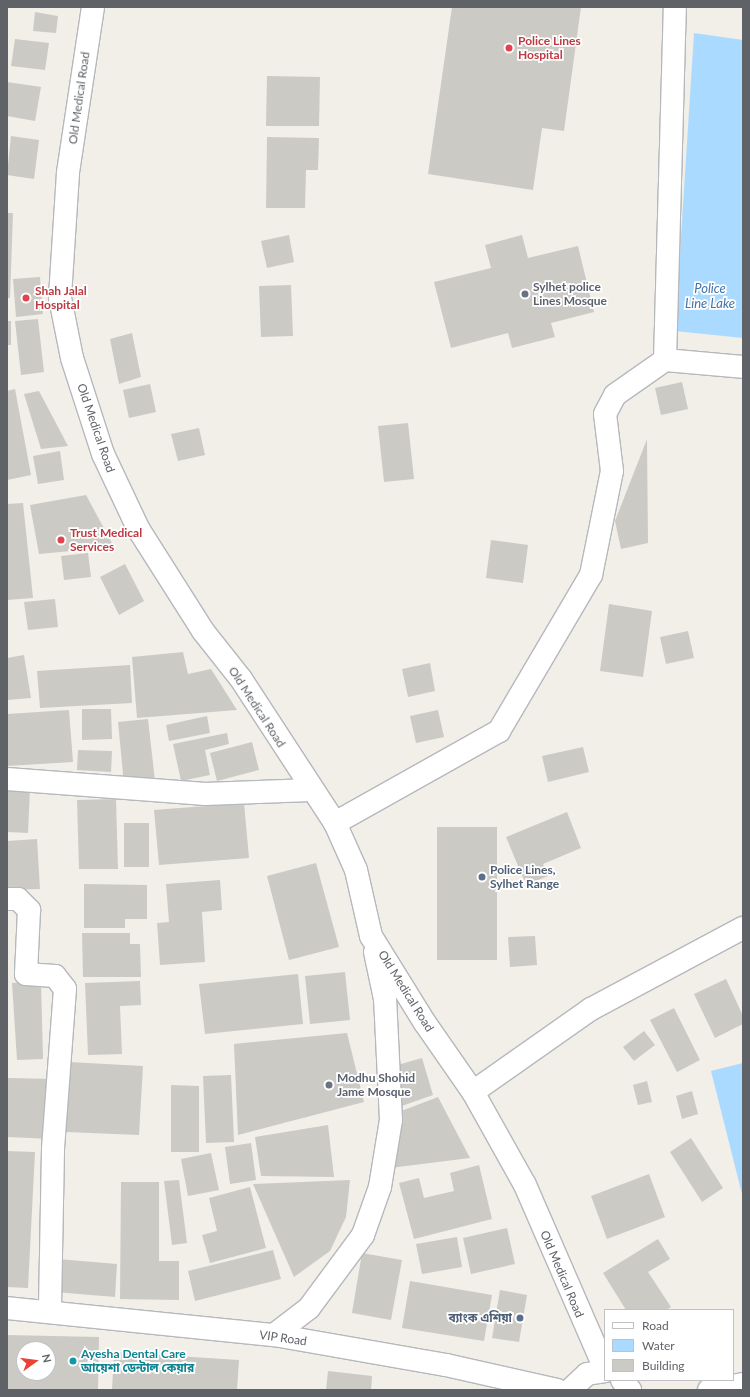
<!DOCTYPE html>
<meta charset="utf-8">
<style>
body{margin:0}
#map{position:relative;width:750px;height:1397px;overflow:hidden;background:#f1efe8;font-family:Lato,"Noto Sans Bengali",sans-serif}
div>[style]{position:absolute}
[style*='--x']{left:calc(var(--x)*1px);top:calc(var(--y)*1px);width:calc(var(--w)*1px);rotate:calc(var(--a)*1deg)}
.water>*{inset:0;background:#aadaff}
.building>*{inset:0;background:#cccac5}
.roads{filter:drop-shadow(1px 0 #b5b8bc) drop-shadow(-1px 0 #b5b8bc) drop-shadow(0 1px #b5b8bc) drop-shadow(0 -1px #b5b8bc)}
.minor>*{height:22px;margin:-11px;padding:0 11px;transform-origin:11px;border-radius:11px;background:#fff}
.tertiary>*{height:22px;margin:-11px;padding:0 11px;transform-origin:11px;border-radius:11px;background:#fff}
.secondary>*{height:22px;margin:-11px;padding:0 11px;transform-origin:11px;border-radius:11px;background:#fff}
.dots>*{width:11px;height:11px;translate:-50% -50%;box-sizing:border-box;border:2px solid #fff;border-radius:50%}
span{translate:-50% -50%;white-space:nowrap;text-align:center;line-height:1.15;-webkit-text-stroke:3.5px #fff;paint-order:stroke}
.health-label{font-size:12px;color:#be3a42;font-weight:700}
.left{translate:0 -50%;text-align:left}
.street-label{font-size:12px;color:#5f6368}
.worship-label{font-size:12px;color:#5b616d;font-weight:700}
.service-label{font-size:12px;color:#4e5e75;font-weight:700}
.right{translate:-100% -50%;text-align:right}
.culture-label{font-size:12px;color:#0d838f;font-weight:700}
.water-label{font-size:13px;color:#4174aa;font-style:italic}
.frame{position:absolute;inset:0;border:8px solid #5f6368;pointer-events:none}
.legend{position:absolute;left:604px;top:1309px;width:130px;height:72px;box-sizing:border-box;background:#fff;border:1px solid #bfc1c3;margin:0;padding:5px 7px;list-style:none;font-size:12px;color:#5f6368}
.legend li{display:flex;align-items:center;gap:8px;height:20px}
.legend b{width:20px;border:1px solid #bfc1c3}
.north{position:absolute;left:16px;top:1341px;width:40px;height:40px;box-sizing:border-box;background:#fff;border:1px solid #bfc1c3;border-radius:50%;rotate:76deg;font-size:11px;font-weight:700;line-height:16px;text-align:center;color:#5f6368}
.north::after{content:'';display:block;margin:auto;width:14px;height:18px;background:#ea4335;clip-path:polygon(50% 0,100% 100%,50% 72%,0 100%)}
</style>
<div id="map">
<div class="water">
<i style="clip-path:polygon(694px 33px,743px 40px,743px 338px,675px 331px)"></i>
<i style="clip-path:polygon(743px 1063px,743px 1198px,711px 1071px)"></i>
</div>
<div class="building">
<i style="clip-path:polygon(452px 7px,581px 7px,564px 131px,542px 128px,533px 190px,428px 174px)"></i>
<i style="clip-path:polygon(35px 12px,58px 16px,56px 33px,33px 31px)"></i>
<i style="clip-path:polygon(15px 39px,49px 43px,45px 70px,11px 66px)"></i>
<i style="clip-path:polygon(267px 76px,320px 77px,319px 126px,266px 126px)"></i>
<i style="clip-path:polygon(7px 82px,41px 87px,35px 121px,7px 116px)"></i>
<i style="clip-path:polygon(11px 136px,39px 140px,34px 179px,7px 175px)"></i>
<i style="clip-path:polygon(267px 137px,319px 138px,318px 170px,306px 170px,305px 208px,266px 208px)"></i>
<i style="clip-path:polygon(7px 213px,13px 213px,10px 298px,7px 298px)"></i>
<i style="clip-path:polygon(289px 235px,294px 262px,267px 268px,261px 241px)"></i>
<i style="clip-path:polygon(522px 235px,528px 258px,578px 246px,594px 312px,551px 323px,555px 337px,512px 348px,508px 333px,451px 348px,434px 282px,491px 268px,485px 245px)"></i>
<i style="clip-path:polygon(40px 277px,43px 314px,16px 317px,13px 279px)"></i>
<i style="clip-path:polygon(291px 285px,293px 336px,261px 337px,259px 286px)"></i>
<i style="clip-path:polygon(38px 319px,44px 372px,21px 375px,15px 321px)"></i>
<i style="clip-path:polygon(7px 321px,11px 321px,11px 345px,7px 345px)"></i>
<i style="clip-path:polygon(132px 333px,141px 377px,119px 384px,110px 339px)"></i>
<i style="clip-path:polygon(682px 382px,688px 409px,661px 415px,655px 388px)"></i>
<i style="clip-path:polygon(150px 384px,156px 412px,129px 418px,123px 390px)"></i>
<i style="clip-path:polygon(15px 389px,31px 475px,7px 480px,7px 391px)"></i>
<i style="clip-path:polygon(39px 391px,68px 446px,41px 449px,24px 394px)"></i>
<i style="clip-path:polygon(408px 423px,414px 479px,384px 482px,378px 426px)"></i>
<i style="clip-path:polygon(199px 428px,205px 455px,178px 461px,171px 434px)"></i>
<i style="clip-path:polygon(647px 439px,648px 543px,621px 549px,615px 521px)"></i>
<i style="clip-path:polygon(60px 451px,64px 480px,38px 484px,33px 456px)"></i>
<i style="clip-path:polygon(86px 495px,114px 547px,39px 554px,30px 505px)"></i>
<i style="clip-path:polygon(23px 503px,33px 598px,7px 600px,7px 504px)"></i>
<i style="clip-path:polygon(491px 540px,528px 545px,523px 583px,486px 578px)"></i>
<i style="clip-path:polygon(88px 553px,91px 577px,64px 580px,61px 556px)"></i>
<i style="clip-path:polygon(125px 564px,144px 601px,119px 615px,100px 577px)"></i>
<i style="clip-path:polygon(55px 599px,58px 627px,28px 630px,24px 602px)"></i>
<i style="clip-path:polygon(609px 604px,652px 611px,643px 677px,600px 671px)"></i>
<i style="clip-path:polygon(688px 631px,694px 658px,666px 664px,660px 637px)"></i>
<i style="clip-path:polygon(183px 652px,188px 674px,211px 669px,237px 710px,137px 718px,132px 657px)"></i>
<i style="clip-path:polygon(24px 655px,31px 698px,7px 700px,7px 658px)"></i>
<i style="clip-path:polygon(430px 663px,435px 691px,408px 697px,402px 669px)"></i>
<i style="clip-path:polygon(130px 665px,132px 703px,40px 708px,37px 671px)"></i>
<i style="clip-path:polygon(82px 709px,111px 709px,112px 739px,82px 740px)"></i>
<i style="clip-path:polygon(69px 710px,73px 762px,7px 766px,7px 714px)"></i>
<i style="clip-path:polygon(438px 710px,444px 737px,416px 743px,410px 716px)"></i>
<i style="clip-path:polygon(207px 716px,210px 733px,169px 741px,166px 725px)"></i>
<i style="clip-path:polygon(148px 719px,155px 781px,124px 784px,118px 722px)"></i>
<i style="clip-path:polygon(227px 733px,229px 744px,205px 750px,210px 775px,181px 781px,173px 744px)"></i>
<i style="clip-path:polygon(252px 742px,259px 770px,217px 781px,210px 753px)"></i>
<i style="clip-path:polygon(583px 747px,589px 772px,548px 782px,542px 756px)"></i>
<i style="clip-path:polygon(78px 750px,112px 751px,111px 772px,77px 770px)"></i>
<i style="clip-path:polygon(7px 787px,30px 788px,28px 833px,7px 832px)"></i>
<i style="clip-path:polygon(116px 799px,118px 869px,79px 869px,77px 800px)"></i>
<i style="clip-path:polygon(244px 803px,249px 858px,159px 865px,154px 810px)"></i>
<i style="clip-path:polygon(567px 812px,581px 848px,543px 864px,548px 876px,526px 885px,506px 837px)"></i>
<i style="clip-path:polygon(124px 823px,149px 823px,149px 867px,124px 867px)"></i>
<i style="clip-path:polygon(437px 827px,497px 827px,497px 960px,437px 960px)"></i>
<i style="clip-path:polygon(37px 839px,40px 889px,7px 890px,7px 841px)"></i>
<i style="clip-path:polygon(316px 863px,339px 947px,289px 960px,267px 876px)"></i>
<i style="clip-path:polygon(220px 880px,222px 910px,202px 912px,205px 962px,160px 965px,157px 923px,169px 922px,166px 884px)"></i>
<i style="clip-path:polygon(84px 884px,147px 885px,147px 919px,125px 919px,125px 928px,84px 928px)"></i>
<i style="clip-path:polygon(82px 933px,130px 933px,130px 944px,140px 944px,141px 977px,83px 977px)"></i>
<i style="clip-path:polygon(535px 936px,537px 965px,510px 967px,508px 937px)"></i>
<i style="clip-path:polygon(345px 972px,350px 1020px,310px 1024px,305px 976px)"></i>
<i style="clip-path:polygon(298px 974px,303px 1024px,205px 1034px,199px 984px)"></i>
<i style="clip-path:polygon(726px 979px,743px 1016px,743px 1024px,715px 1038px,694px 994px)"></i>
<i style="clip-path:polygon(41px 981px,43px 1059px,17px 1060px,12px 983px)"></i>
<i style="clip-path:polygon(140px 981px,141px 1005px,120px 1006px,122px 1054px,88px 1055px,85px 983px)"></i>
<i style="clip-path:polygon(674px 1008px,700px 1060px,677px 1072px,650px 1020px)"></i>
<i style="clip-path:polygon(644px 1031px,655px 1045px,634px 1061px,623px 1047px)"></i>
<i style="clip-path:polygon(347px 1033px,364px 1102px,238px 1135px,234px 1044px)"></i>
<i style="clip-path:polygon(422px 1058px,433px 1095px,396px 1108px,394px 1066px)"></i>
<i style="clip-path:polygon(69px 1062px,143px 1066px,139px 1135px,66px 1132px)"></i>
<i style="clip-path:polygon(231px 1075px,234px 1142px,206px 1143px,203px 1076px)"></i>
<i style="clip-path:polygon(8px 1078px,54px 1079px,52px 1139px,7px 1137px)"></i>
<i style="clip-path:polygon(647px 1081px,652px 1102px,638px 1105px,633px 1085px)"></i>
<i style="clip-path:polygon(171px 1085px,199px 1086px,199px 1152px,171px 1152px)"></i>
<i style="clip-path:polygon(692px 1091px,698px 1114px,682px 1119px,676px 1096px)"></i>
<i style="clip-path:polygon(438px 1097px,470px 1158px,390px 1168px,396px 1113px)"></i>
<i style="clip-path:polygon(328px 1125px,334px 1177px,261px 1176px,255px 1137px)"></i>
<i style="clip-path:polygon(691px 1138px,723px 1188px,702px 1202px,670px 1152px)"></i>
<i style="clip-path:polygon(251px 1143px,256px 1180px,230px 1184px,225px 1147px)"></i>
<i style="clip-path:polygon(7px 1151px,35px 1152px,28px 1288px,7px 1287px)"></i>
<i style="clip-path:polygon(211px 1153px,219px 1190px,188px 1196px,181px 1159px)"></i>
<i style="clip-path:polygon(479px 1165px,492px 1219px,414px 1239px,399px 1183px,419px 1178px,424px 1198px,454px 1191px,450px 1173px)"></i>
<i style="clip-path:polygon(649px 1174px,665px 1217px,607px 1239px,591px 1196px)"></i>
<i style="clip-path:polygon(179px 1180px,187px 1243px,172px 1245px,164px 1181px)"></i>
<i style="clip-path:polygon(350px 1180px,346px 1217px,330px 1251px,294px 1277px,253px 1184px)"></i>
<i style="clip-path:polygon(121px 1182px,159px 1182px,159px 1261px,179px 1261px,179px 1300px,120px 1299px)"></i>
<i style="clip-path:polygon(250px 1187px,266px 1248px,210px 1263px,202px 1235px,217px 1231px,209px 1198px)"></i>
<i style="clip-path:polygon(507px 1228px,515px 1264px,471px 1274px,463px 1238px)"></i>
<i style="clip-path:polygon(457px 1237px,462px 1267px,422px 1274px,416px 1244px)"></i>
<i style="clip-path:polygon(658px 1239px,670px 1259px,648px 1272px,671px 1307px,666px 1310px,626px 1310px,603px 1273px)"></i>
<i style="clip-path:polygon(273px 1250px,281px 1279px,195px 1301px,188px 1271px)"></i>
<i style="clip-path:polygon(362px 1253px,402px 1260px,391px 1320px,352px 1313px)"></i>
<i style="clip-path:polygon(58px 1259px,117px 1264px,115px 1297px,55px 1292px)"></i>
<i style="clip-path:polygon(410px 1281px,492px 1295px,484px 1341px,402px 1328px)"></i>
<i style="clip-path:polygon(500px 1290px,527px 1295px,519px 1342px,492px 1338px)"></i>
<i style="clip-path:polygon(evenodd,7px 1335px,99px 1337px,98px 1390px,7px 1390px,7px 1335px,24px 1349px,48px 1349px,48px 1373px,24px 1373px,24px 1349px)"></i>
<i style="clip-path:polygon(114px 1352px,239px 1360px,237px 1390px,112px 1390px)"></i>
<i style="clip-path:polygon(328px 1371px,372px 1376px,371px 1390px,326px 1390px)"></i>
</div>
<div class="roads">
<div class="minor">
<i style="--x:665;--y:360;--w:353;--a:-88.4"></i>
<i style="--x:7;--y:779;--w:199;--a:4.3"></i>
<i style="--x:205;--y:794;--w:106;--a:-2.2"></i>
<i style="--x:335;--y:823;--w:188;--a:-29.3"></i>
<i style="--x:499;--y:731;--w:181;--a:-59.5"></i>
<i style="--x:591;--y:575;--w:106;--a:-78.6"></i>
<i style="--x:612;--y:471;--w:57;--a:-97"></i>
<i style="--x:605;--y:414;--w:21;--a:-62"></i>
<i style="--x:615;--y:395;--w:61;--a:-35"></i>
<i style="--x:665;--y:360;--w:78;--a:5.1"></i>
<i style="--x:7;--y:899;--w:11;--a:0"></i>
<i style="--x:18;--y:899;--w:16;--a:45"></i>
<i style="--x:29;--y:910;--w:64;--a:92.7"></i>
<i style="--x:26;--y:974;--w:29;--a:4"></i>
<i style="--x:55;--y:976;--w:16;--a:52"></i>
<i style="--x:65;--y:989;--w:161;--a:94.3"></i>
<i style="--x:53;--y:1150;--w:160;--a:91.1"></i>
<i style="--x:473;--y:1092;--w:144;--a:-35.1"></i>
<i style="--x:591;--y:1009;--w:172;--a:-28.1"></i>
</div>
<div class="tertiary">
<i style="--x:93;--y:7;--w:168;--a:98.6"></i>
<i style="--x:68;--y:173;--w:125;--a:93.7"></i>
<i style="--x:60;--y:298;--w:61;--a:78.7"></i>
<i style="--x:72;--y:358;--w:101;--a:72.1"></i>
<i style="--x:103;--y:454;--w:84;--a:64.7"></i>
<i style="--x:139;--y:530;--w:120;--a:57.6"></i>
<i style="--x:203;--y:631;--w:61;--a:51.6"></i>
<i style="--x:241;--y:679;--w:172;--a:56.9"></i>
<i style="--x:335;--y:823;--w:51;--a:65.9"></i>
<i style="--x:356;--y:870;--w:68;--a:77.2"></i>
<i style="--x:371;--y:936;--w:102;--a:58.2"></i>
<i style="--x:425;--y:1023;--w:84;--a:55.2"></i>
<i style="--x:473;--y:1092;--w:107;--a:60.8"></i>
<i style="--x:525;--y:1185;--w:201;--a:66.5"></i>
<i style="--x:7;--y:1308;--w:268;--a:5.8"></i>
<i style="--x:274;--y:1335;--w:175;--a:9.9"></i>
<i style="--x:446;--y:1365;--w:114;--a:12.7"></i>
<i style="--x:274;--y:1335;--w:44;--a:-37.6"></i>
<i style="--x:309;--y:1308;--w:91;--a:-53.5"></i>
<i style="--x:363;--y:1235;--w:51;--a:-70.5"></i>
<i style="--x:380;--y:1187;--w:68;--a:-80.7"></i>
<i style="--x:391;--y:1120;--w:121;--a:-92.8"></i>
<i style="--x:385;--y:999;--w:48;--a:-102"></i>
<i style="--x:622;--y:1380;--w:13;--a:51"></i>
<i style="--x:570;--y:1390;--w:23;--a:-43"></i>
<i style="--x:587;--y:1374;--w:18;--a:-9"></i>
</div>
<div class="secondary">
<i style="--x:709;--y:1390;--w:35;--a:-10"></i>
</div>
</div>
<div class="dots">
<i style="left:509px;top:48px;background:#e0444e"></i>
<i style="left:525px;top:294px;background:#6b7280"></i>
<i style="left:26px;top:298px;background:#e0444e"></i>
<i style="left:61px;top:540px;background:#e0444e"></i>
<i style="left:482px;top:877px;background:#5c6f8a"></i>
<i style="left:329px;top:1085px;background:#6b7280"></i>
<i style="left:520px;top:1318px;background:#5c6f8a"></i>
<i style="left:73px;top:1361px;background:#0f9aa8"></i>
</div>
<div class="health-label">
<span class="left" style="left:518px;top:48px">Police Lines<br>Hospital</span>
<span class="left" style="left:35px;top:298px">Shah Jalal<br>Hospital</span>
<span class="left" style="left:70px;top:540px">Trust Medical<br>Services</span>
</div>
<div class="street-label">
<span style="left:79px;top:98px;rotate:-82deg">Old Medical Road</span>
<span style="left:96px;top:428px;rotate:71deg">Old Medical Road</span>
<span style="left:257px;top:707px;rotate:57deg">Old Medical Road</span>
<span style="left:406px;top:991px;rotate:58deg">Old Medical Road</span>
<span style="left:562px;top:1274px;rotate:67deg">Old Medical Road</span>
<span style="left:283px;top:1338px;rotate:8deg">VIP Road</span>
</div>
<div class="worship-label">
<span class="left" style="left:533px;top:294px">Sylhet police<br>Lines Mosque</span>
<span class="left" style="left:337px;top:1085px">Modhu Shohid<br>Jame Mosque</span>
</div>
<div class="service-label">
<span class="left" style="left:490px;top:877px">Police Lines,<br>Sylhet Range</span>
<span class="right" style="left:512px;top:1318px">ব্যাংক এশিয়া</span>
</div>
<div class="culture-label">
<span class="left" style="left:81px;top:1361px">Ayesha Dental Care<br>আয়েশা ডেন্টাল কেয়ার</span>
</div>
<div class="water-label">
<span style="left:710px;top:296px">Police<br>Line Lake</span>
</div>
<div class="frame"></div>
<ul class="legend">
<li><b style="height:5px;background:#fff"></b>Road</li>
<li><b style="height:11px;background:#aadaff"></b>Water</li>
<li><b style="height:11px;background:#cccac5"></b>Building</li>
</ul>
<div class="north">N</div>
</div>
